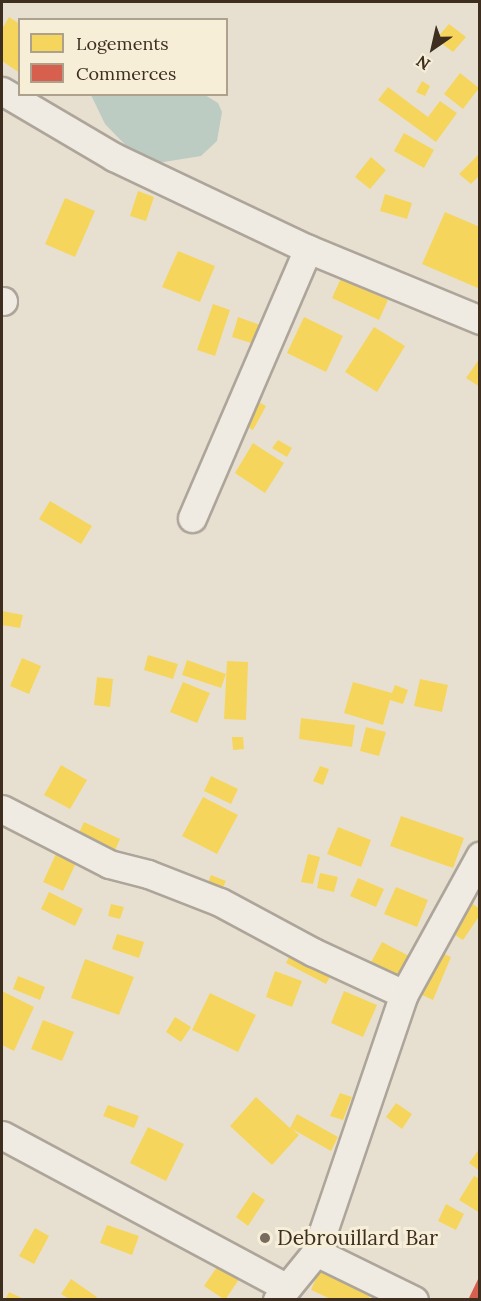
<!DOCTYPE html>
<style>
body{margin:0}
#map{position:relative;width:481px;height:1301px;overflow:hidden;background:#e7e0d1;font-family:Lora,serif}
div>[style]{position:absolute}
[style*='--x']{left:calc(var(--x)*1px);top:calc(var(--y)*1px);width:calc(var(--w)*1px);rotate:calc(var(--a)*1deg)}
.water>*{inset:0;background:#bcccc2}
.homes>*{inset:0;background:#f6d55c}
.shops>*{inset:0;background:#d6604d}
.roads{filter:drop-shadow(2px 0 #ada599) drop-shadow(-2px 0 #ada599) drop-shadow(0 2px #ada599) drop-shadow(0 -2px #ada599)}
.minor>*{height:27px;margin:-13.5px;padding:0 13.5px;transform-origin:13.5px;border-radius:13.5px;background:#efebe3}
.dots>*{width:16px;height:16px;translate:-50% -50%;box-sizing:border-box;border:3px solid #f7eed8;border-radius:50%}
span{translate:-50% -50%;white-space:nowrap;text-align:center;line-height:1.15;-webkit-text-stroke:6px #f7eed8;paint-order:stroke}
.poi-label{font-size:21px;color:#3d2e20}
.left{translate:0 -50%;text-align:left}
.frame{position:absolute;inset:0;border:3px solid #3d2e20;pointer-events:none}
.legend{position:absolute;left:18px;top:18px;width:210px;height:78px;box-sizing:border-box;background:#f7eed8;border:2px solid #ada18e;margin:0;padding:8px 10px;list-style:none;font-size:18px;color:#3d2e20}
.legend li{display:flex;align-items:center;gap:12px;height:30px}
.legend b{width:30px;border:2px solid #ada18e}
.north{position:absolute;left:403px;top:18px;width:60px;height:60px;-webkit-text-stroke:4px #f7eed8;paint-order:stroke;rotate:214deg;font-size:16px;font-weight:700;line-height:24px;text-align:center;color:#3d2e20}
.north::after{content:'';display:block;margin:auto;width:21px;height:27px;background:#3d2e20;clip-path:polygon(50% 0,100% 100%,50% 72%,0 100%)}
</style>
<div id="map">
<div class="water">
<i style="clip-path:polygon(91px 95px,205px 95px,218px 103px,222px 112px,217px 141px,201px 156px,145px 165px,105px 124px)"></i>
</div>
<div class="homes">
<i style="clip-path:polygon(9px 17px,20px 24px,20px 73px,2px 61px,2px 29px)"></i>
<i style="clip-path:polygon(449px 24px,466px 37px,453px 52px,436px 39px)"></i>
<i style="clip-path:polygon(460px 73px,479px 88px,463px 109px,444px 94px)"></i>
<i style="clip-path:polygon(422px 81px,430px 86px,425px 96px,416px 92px)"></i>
<i style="clip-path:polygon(388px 87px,428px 117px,440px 101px,457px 113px,436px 142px,378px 100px)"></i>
<i style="clip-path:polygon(404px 133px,434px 150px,424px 168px,394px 151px)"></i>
<i style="clip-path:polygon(480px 153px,480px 175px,471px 184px,459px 174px)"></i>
<i style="clip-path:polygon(371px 157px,386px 170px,370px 189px,355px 177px)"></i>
<i style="clip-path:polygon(138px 191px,154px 197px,146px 221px,130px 216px)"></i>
<i style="clip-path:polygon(385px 194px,412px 203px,407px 219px,380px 211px)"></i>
<i style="clip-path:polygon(65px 198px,95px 211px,75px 257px,45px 244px)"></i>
<i style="clip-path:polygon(445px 212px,480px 227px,480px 289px,422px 264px)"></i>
<i style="clip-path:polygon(178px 251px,215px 266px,200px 302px,162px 287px)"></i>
<i style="clip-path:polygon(341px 278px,388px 300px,379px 320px,332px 298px)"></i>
<i style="clip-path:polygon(213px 304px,230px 310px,215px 356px,197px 350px)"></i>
<i style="clip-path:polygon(238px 317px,260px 325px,254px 344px,232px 337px)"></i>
<i style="clip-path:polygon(304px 317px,343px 336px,326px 372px,287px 353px)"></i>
<i style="clip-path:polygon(374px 327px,405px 346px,377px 392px,345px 372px)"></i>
<i style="clip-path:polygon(480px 358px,480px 387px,466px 378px)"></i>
<i style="clip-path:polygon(251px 398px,266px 406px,253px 430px,238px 422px)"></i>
<i style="clip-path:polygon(278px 440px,292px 448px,287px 457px,272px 448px)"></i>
<i style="clip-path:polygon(253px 443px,284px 463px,265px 493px,235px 473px)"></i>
<i style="clip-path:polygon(50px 501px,92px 526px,81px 544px,39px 519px)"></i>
<i style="clip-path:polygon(2px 611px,23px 615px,20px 628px,2px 625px)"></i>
<i style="clip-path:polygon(148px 655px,178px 664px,173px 679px,144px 670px)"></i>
<i style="clip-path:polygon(22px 658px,41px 666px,29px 694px,10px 686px)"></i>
<i style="clip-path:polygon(187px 660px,226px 674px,221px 688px,182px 675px)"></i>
<i style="clip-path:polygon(227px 661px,248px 662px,246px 720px,224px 719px)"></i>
<i style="clip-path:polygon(97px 677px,113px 679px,110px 707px,94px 705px)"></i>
<i style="clip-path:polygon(420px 679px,448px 685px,442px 712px,414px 706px)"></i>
<i style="clip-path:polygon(183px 682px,210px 693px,197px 723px,170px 712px)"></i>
<i style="clip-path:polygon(353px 682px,392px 693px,395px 685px,408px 690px,403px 704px,390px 700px,383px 725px,344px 713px)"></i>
<i style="clip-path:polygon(301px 718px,355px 725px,352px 747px,299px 739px)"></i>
<i style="clip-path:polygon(366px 727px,386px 732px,379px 756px,360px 751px)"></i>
<i style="clip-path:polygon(232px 737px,243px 737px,244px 749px,233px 750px)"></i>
<i style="clip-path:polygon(61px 765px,87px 780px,70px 809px,44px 795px)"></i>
<i style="clip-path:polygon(320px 766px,329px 769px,323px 785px,313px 781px)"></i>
<i style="clip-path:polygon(211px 776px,238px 789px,231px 804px,204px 791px)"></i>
<i style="clip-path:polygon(203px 797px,238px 815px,217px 854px,182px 836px)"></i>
<i style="clip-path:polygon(401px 816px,464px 838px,453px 868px,390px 846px)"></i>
<i style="clip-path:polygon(84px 822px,120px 839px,112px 857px,76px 839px)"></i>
<i style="clip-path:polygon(338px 827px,371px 840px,361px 867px,327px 854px)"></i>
<i style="clip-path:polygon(61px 843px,81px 852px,63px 891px,43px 882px)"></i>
<i style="clip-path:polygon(308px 854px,320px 857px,313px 884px,301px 882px)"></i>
<i style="clip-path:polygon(320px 873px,338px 877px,334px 892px,317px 888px)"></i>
<i style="clip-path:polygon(211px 875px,226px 881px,220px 894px,206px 888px)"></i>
<i style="clip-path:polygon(358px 878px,384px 889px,376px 907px,350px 896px)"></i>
<i style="clip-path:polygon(396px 887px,428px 900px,417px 927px,384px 914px)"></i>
<i style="clip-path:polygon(49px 892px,83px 909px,75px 926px,41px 909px)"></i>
<i style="clip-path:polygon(467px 900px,480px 909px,480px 915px,463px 940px,447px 930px)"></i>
<i style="clip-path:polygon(111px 904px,124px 907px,120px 919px,108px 916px)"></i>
<i style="clip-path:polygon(117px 934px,144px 942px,139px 958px,112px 949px)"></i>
<i style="clip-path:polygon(382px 942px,415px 959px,404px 982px,370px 964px)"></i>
<i style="clip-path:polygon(294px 947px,335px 968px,326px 984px,286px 963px)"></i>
<i style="clip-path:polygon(438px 951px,451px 957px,433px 1000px,420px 994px)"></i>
<i style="clip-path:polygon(85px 959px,134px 977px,119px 1015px,71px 998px)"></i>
<i style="clip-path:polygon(275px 971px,302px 981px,292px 1007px,266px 997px)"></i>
<i style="clip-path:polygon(18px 976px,45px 987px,40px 1000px,13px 989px)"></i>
<i style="clip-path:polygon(2px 991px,34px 1007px,14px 1051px,2px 1045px)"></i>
<i style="clip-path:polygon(344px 991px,377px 1005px,363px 1037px,331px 1023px)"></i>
<i style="clip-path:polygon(210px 993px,256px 1015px,238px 1052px,192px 1030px)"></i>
<i style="clip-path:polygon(175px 1017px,191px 1027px,181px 1042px,166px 1032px)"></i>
<i style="clip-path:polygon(43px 1020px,74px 1032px,62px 1061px,31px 1049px)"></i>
<i style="clip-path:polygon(340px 1093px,352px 1097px,343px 1120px,330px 1116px)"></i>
<i style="clip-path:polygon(256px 1097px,290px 1128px,297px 1114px,338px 1137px,331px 1151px,292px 1129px,299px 1135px,272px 1165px,230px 1126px)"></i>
<i style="clip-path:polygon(396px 1103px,412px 1114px,402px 1129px,386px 1117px)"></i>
<i style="clip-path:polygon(108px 1105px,139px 1116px,134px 1128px,103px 1116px)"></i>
<i style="clip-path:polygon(148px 1127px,184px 1144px,166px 1181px,130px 1163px)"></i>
<i style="clip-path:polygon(480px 1148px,480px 1171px,469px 1163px)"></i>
<i style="clip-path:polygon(474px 1176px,480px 1179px,480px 1213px,459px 1200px)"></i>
<i style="clip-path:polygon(253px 1192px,265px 1200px,248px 1226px,236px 1217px)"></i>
<i style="clip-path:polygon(446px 1204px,464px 1214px,456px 1230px,438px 1221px)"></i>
<i style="clip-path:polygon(107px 1225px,139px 1236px,132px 1255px,100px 1243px)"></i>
<i style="clip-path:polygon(35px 1228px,49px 1236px,34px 1264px,19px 1256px)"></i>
<i style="clip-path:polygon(221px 1261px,242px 1275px,225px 1300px,204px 1286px)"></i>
<i style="clip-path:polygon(321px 1267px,373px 1290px,368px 1300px,333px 1300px,311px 1290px)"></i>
<i style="clip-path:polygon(71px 1279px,97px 1297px,95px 1300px,71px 1300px,61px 1294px)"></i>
<i style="clip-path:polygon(9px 1292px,26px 1300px,5px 1300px)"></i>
</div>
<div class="shops">
<i style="clip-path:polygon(480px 1275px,480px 1300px,468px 1300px)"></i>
</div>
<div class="roads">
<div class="minor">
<i style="--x:2;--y:91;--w:130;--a:30.5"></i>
<i style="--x:114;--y:157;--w:215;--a:25.4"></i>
<i style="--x:308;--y:249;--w:186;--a:22.4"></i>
<i style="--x:2;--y:301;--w:1;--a:0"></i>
<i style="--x:192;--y:518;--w:293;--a:-66.7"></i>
<i style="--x:2;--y:809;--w:120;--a:27.2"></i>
<i style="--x:109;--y:864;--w:40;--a:14.4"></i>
<i style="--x:148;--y:874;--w:77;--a:21.3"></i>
<i style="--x:220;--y:902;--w:106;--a:28.3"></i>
<i style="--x:313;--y:952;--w:100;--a:24.8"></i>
<i style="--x:2;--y:1135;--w:323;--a:28.2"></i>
<i style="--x:277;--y:1300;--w:62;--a:-50.9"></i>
<i style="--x:414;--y:1300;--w:109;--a:-153.9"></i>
<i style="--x:316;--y:1252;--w:273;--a:-71.2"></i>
<i style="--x:404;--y:994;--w:158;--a:-61.2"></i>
</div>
</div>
<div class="dots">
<i style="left:265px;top:1238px;background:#786c5e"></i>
</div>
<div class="poi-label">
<span class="left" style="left:277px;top:1238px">Debrouillard Bar</span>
</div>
<div class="frame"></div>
<ul class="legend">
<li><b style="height:16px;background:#f6d55c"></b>Logements</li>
<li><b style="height:16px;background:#d6604d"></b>Commerces</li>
</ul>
<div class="north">N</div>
</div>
